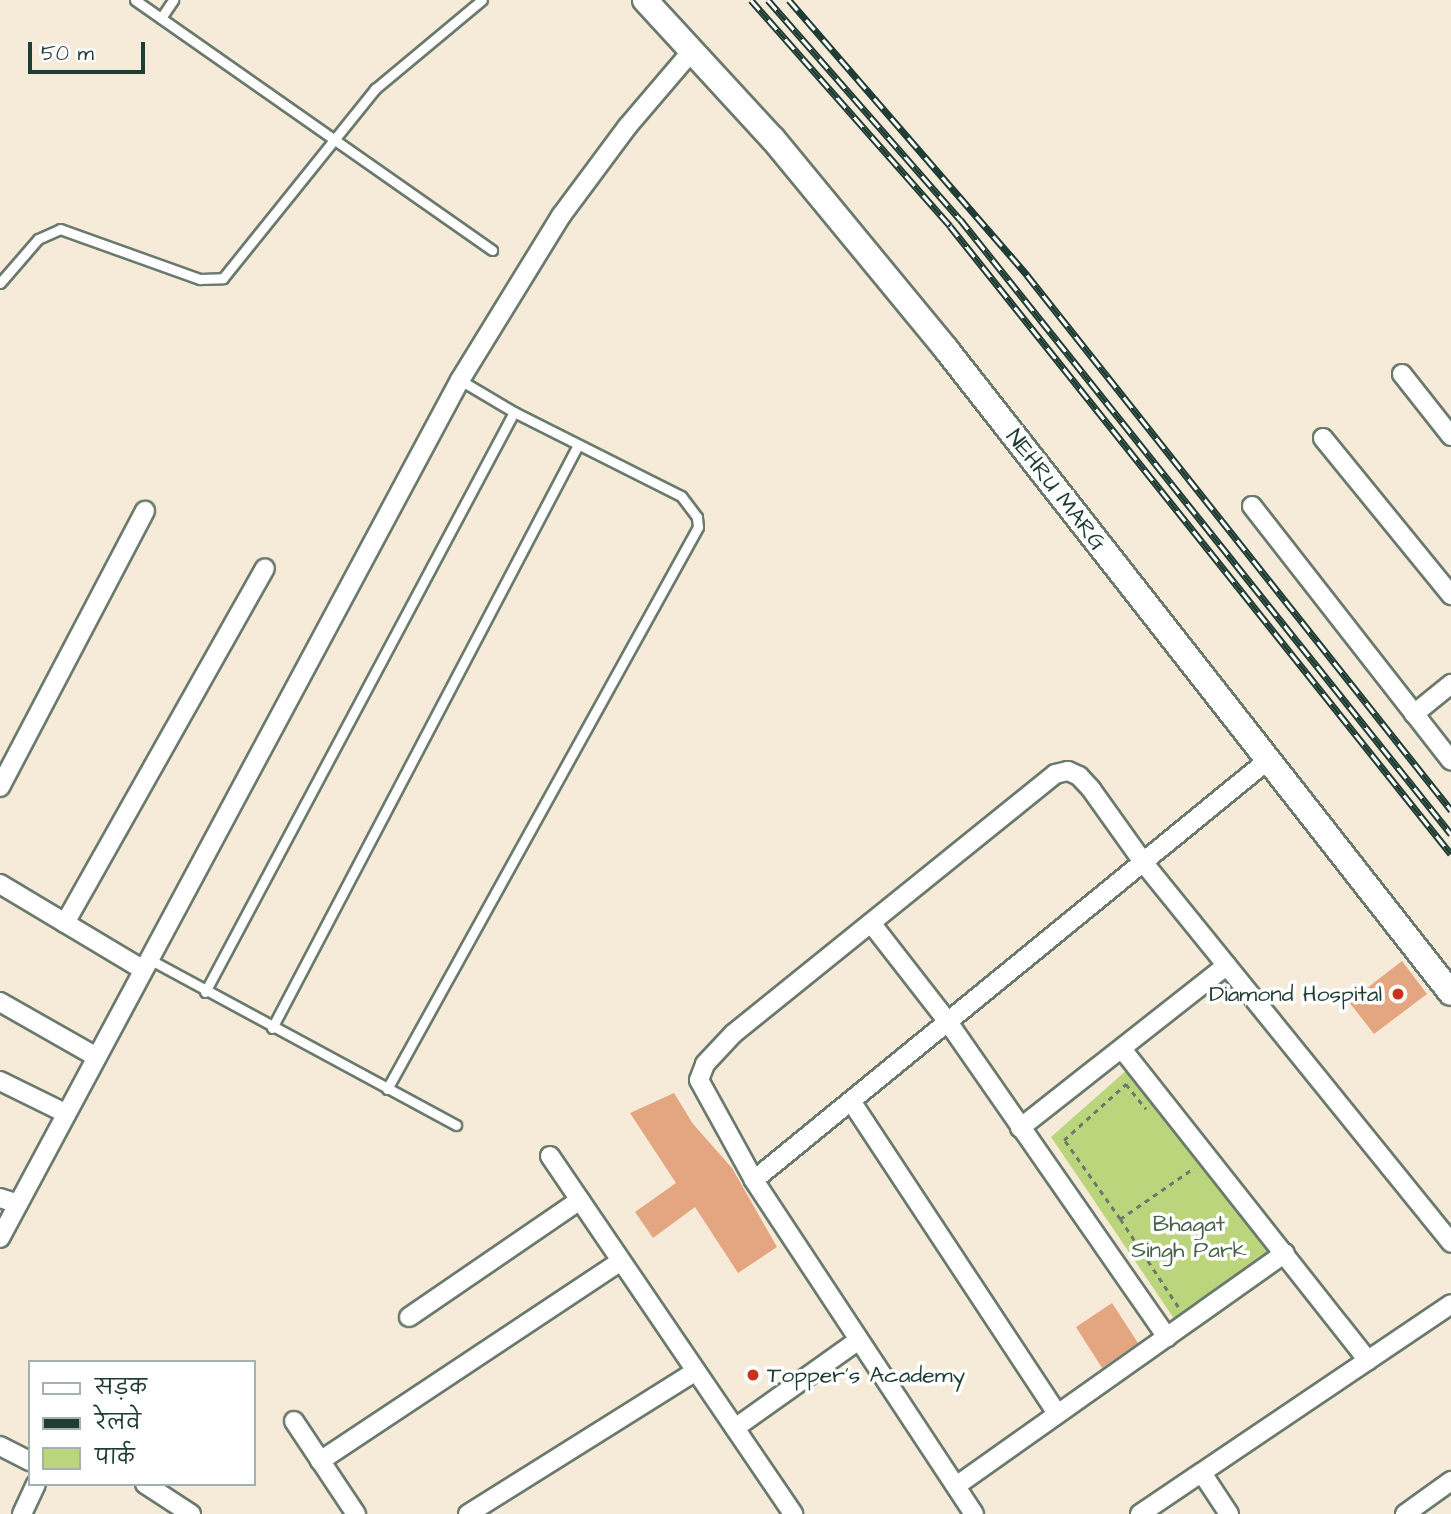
<!DOCTYPE html>
<meta charset="utf-8">
<style>
body{margin:0}
#map{position:relative;width:1451px;height:1514px;overflow:hidden;background:#f6ebd8;font-family:"Architects Daughter","Playpen Sans Deva",sans-serif}
div>[style]{position:absolute}
[style*='--x']{left:calc(var(--x)*1px);top:calc(var(--y)*1px);width:calc(var(--w)*1px);rotate:calc(var(--a)*1deg)}
.green>*{inset:0;background:#bad57b}
.building>*{inset:0;background:#e3a681}
.path>*{height:2.5px;margin-top:-1.25px;transform-origin:0;background:repeating-linear-gradient(90deg,#6a7a6d 0 5px,transparent 0 10px)}
.roads{filter:drop-shadow(2px 0 #6a7a6d) drop-shadow(-2px 0 #6a7a6d) drop-shadow(0 2px #6a7a6d) drop-shadow(0 -2px #6a7a6d)}
.lane>*{height:9px;margin:-4.5px;padding:0 4.5px;transform-origin:4.5px;border-radius:4.5px;background:#fff}
.street>*{height:18px;margin:-9px;padding:0 9px;transform-origin:9px;border-radius:9px;background:#fff}
.secondary>*{height:24px;margin:-12px;padding:0 12px;transform-origin:12px;border-radius:12px;background:#fff}
.rail>*{height:7px;margin-top:-3.5px;transform-origin:0;background:repeating-linear-gradient(90deg,#fff 0 13px,#1f3d34 0 26px);box-sizing:border-box;border-block:2px solid #1f3d34}
.dots>*{width:19px;height:19px;translate:-50% -50%;box-sizing:border-box;border:4px solid #fff;border-radius:50%}
span{translate:-50% -50%;white-space:nowrap;text-align:center;line-height:1.15;-webkit-text-stroke:7px #fff;paint-order:stroke}
.street-label{font-size:23px;color:#1f3d34}
.poi-label{font-size:23px;color:#1f3d34}
.right{translate:-100% -50%;text-align:right}
.left{translate:0 -50%;text-align:left}
.park-label{font-size:23px;color:#466346}
.legend{position:absolute;left:28px;top:1360px;width:228px;height:126px;box-sizing:border-box;background:#fff;border:2px solid #a5b1ae;margin:0;padding:9px 12px;list-style:none;font-size:21px;color:#1f3d34}
.legend li{display:flex;align-items:center;gap:14px;height:35px}
.legend b{width:35px;border:2px solid #a5b1ae}
.scale{position:absolute;left:28px;top:42px;width:117px;height:32px;box-sizing:border-box;border:4px solid #1f3d34;border-top:0;padding-left:9px;font-size:21px;line-height:24px;white-space:nowrap;color:#1f3d34;-webkit-text-stroke:5px #fff;paint-order:stroke}
</style>
<div id="map">
<div class="green">
<i style="clip-path:polygon(1128px 1069px,1276px 1253px,1177px 1323px,1051px 1137px)"></i>
</div>
<div class="building">
<i style="clip-path:polygon(1402px 961px,1427px 994px,1374px 1034px,1349px 1002px)"></i>
<i style="clip-path:polygon(674px 1093px,693px 1124px,732px 1168px,777px 1247px,738px 1273px,695px 1207px,653px 1238px,635px 1212px,676px 1183px,630px 1113px)"></i>
<i style="clip-path:polygon(1112px 1303px,1138px 1343px,1102px 1368px,1076px 1327px)"></i>
</div>
<div class="path">
<i style="--x:1120;--y:1219;--w:97;--a:-125.3"></i>
<i style="--x:1064;--y:1140;--w:84;--a:-42.1"></i>
<i style="--x:1126;--y:1084;--w:32;--a:51"></i>
<i style="--x:1178;--y:1307;--w:105;--a:-123.4"></i>
<i style="--x:1120;--y:1219;--w:90;--a:-34.6"></i>
</div>
<div class="roads">
<div class="lane">
<i style="--x:135;--y:0;--w:436;--a:35"></i>
<i style="--x:161;--y:18;--w:22;--a:-56"></i>
<i style="--x:0;--y:283;--w:58;--a:-49.2"></i>
<i style="--x:38;--y:239;--w:24;--a:-24"></i>
<i style="--x:60;--y:229;--w:149;--a:19.7"></i>
<i style="--x:200;--y:279;--w:23;--a:-2"></i>
<i style="--x:223;--y:278;--w:243;--a:-51.2"></i>
<i style="--x:375;--y:89;--w:139;--a:-39.8"></i>
<i style="--x:149;--y:959;--w:349;--a:28.4"></i>
<i style="--x:205;--y:992;--w:657;--a:-61.95"></i>
<i style="--x:272;--y:1028;--w:658;--a:-62.31"></i>
<i style="--x:387;--y:1089;--w:642;--a:-61.04"></i>
<i style="--x:698;--y:527;--w:10;--a:-96"></i>
<i style="--x:697;--y:517;--w:26;--a:-127"></i>
<i style="--x:681;--y:496;--w:187;--a:-153.3"></i>
<i style="--x:514;--y:412;--w:63;--a:-149.3"></i>
</div>
<div class="street">
<i style="--x:1402;--y:374;--w:79;--a:51.7"></i>
<i style="--x:1323;--y:438;--w:203;--a:50.8"></i>
<i style="--x:1252;--y:506;--w:323;--a:52"></i>
<i style="--x:1414;--y:714;--w:48;--a:-39"></i>
<i style="--x:0;--y:787;--w:312;--a:-62.3"></i>
<i style="--x:0;--y:884;--w:165;--a:30.9"></i>
<i style="--x:65;--y:923;--w:407;--a:-60.6"></i>
<i style="--x:871;--y:923;--w:125;--a:52.1"></i>
<i style="--x:948;--y:1022;--w:384;--a:55.2"></i>
<i style="--x:0;--y:1002;--w:109;--a:29.6"></i>
<i style="--x:1122;--y:1049;--w:397;--a:51.7"></i>
<i style="--x:0;--y:1081;--w:72;--a:26.2"></i>
<i style="--x:851;--y:1101;--w:375;--a:56.6"></i>
<i style="--x:1020;--y:1128;--w:263;--a:-38.2"></i>
<i style="--x:550;--y:1156;--w:433;--a:55.8"></i>
<i style="--x:754;--y:1180;--w:664;--a:-39.25"></i>
<i style="--x:0;--y:1198;--w:19;--a:18"></i>
<i style="--x:0;--y:1238;--w:974;--a:-61.8"></i>
<i style="--x:460;--y:380;--w:193;--a:-58.4"></i>
<i style="--x:561;--y:216;--w:111;--a:-53.4"></i>
<i style="--x:627;--y:127;--w:100;--a:-49.5"></i>
<i style="--x:409;--y:1317;--w:207;--a:-34.4"></i>
<i style="--x:294;--y:1421;--w:112;--a:56.3"></i>
<i style="--x:735;--y:1428;--w:152;--a:-35.4"></i>
<i style="--x:0;--y:1446;--w:34;--a:27"></i>
<i style="--x:320;--y:1461;--w:361;--a:-33.6"></i>
<i style="--x:1202;--y:1473;--w:49;--a:56.6"></i>
<i style="--x:145;--y:1484;--w:55;--a:33.1"></i>
<i style="--x:956;--y:1486;--w:403;--a:-35.3"></i>
<i style="--x:22;--y:1514;--w:33;--a:-65"></i>
<i style="--x:468;--y:1514;--w:269;--a:-32.1"></i>
<i style="--x:974;--y:1514;--w:400;--a:-123.4"></i>
<i style="--x:754;--y:1180;--w:114;--a:-118.8"></i>
<i style="--x:699;--y:1080;--w:17;--a:-69"></i>
<i style="--x:705;--y:1064;--w:41;--a:-47"></i>
<i style="--x:733;--y:1034;--w:414;--a:-38.9"></i>
<i style="--x:1055;--y:774;--w:13;--a:-13"></i>
<i style="--x:1068;--y:771;--w:12;--a:24"></i>
<i style="--x:1079;--y:776;--w:18;--a:47"></i>
<i style="--x:1091;--y:789;--w:90;--a:54.5"></i>
<i style="--x:1143;--y:862;--w:490;--a:51"></i>
<i style="--x:1140;--y:1514;--w:375;--a:-34"></i>
<i style="--x:1405;--y:1514;--w:57;--a:-35.7"></i>
</div>
<div class="secondary">
<i style="--x:645;--y:0;--w:189;--a:47.4"></i>
<i style="--x:773;--y:139;--w:272;--a:50.5"></i>
<i style="--x:946;--y:349;--w:818;--a:51.9"></i>
</div>
</div>
<div class="rail">
<i style="--x:751;--y:0;--w:301;--a:48.6"></i>
<i style="--x:950;--y:226;--w:803;--a:51.42"></i>
<i style="--x:768;--y:0;--w:291;--a:48.8"></i>
<i style="--x:960;--y:219;--w:787;--a:51.4"></i>
<i style="--x:789;--y:0;--w:364;--a:49.1"></i>
<i style="--x:1027;--y:275;--w:683;--a:51.6"></i>
</div>
<div class="dots">
<i style="left:1398px;top:994px;background:#c8321e"></i>
<i style="left:753px;top:1375px;background:#c8321e"></i>
</div>
<div class="street-label">
<span style="left:1056px;top:490px;rotate:52deg">NEHRU MARG</span>
</div>
<div class="poi-label">
<span class="right" style="left:1382px;top:994px">Diamond Hospital</span>
<span class="left" style="left:767px;top:1375px">Topper's Academy</span>
</div>
<div class="park-label">
<span style="left:1189px;top:1237px">Bhagat<br>Singh Park</span>
</div>
<ul class="legend">
<li><b style="height:9px;background:#fff"></b>सड़क</li>
<li><b style="height:9px;background:#1f3d34"></b>रेलवे</li>
<li><b style="height:19px;background:#bad57b"></b>पार्क</li>
</ul>
<div class="scale">50 m</div>
</div>
